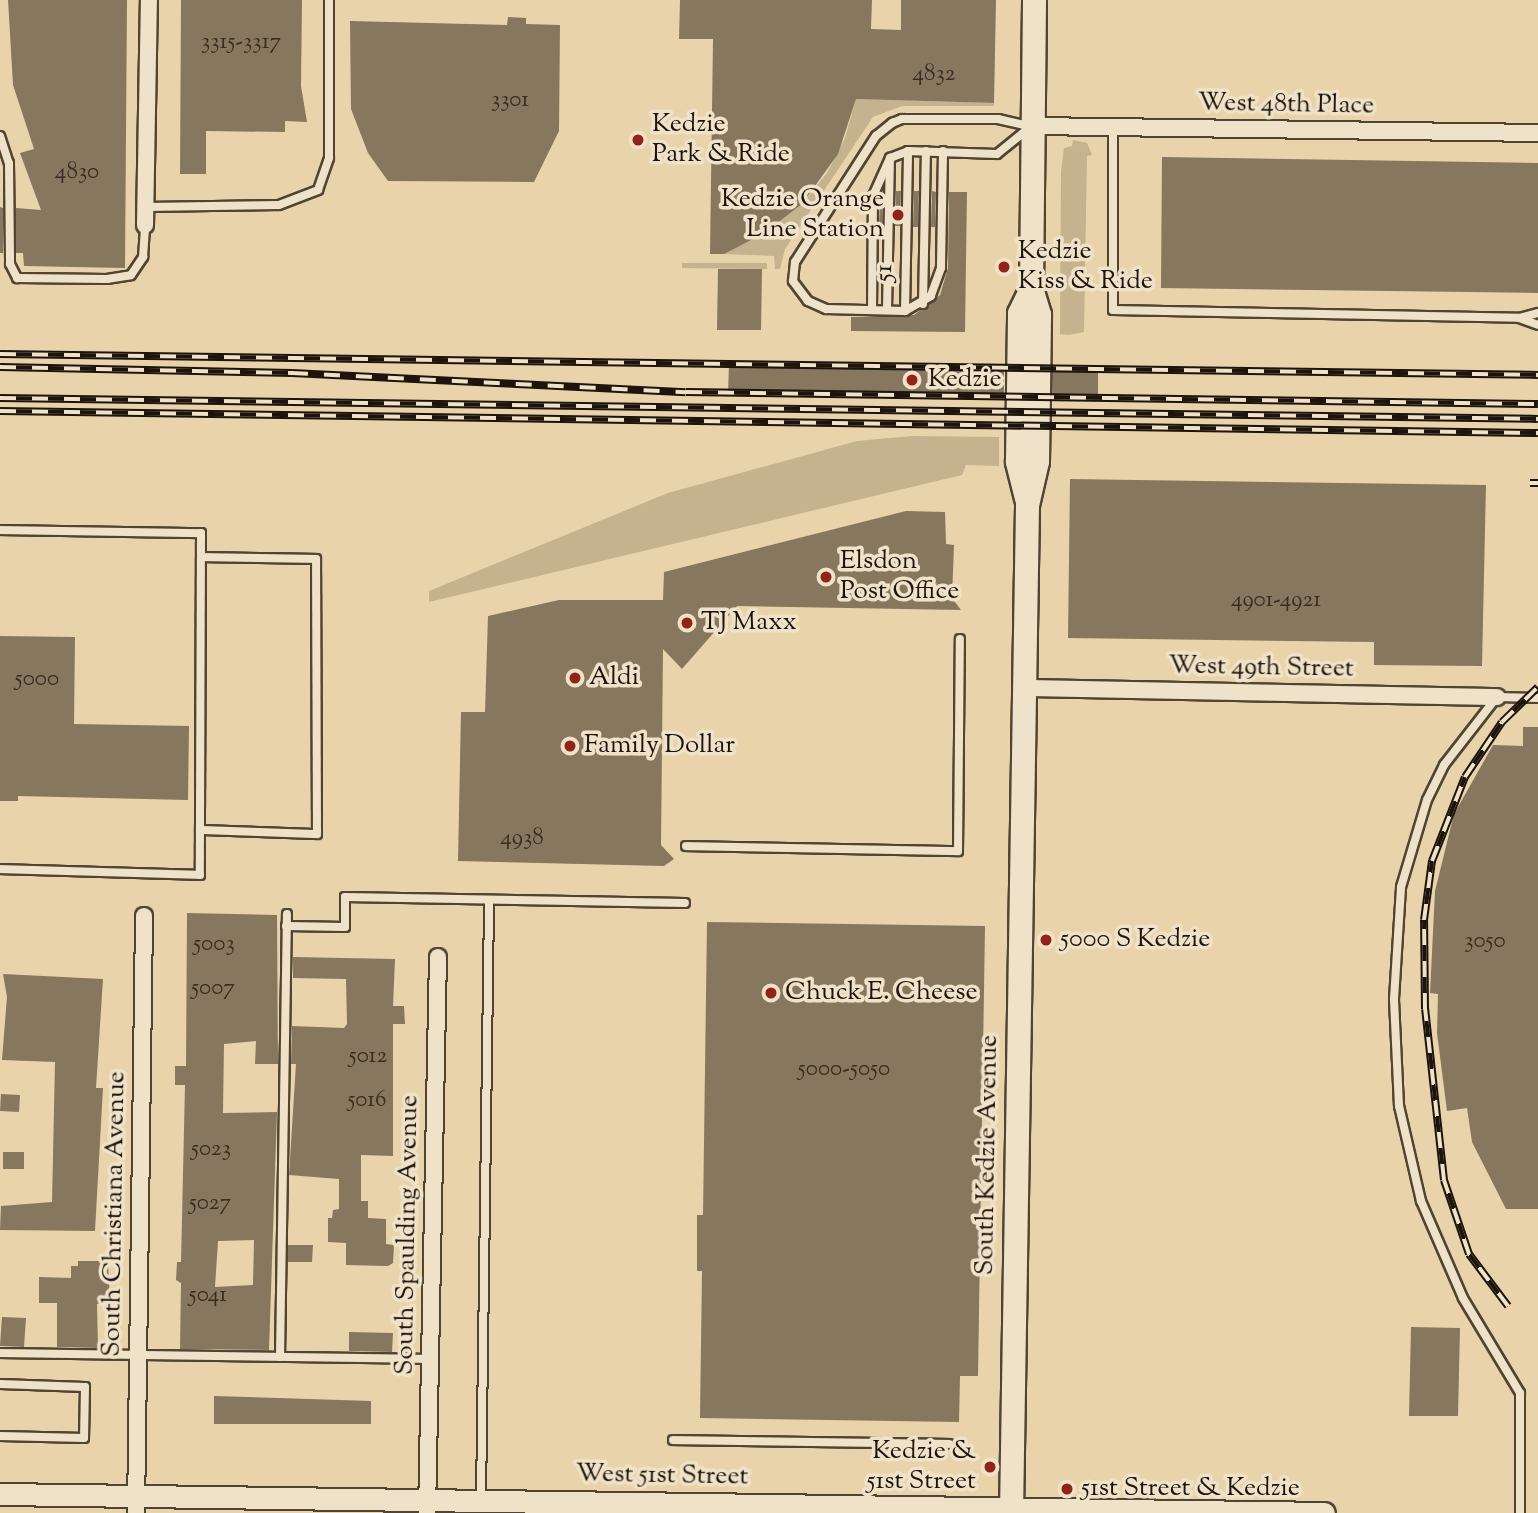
<!DOCTYPE html>
<style>
body{margin:0}
#map{position:relative;width:1538px;height:1513px;overflow:hidden;background:#e8d3aa;font-family:"Sorts Mill Goudy",serif}
div>[style]{position:absolute}
[style*='--x']{left:calc(var(--x)*1px);top:calc(var(--y)*1px);width:calc(var(--w)*1px);rotate:calc(var(--a)*1deg)}
.green>*{inset:0;background:#c5b38f}
.building>*{inset:0;background:#87775f}
.roads{filter:drop-shadow(2px 0 #504434) drop-shadow(-2px 0 #504434) drop-shadow(0 2px #504434) drop-shadow(0 -2px #504434)}
.service>*{height:8px;margin:-4px;padding:0 4px;transform-origin:4px;border-radius:4px;background:#f0e2c8}
.minor>*{height:16px;margin:-8px;padding:0 8px;transform-origin:8px;border-radius:8px;background:#f0e2c8}
.tertiary>*{height:21px;margin:-10.5px;padding:0 10.5px;transform-origin:10.5px;border-radius:10.5px;background:#f0e2c8}
.secondary>*{height:23px;margin:-11.5px;padding:0 11.5px;transform-origin:11.5px;border-radius:11.5px;background:#f0e2c8}
.rail>*{height:8px;margin-top:-4px;transform-origin:0;background:repeating-linear-gradient(90deg,#f0e2c8 0 16px,#1d140d 0 32px);box-sizing:border-box;border-block:2px solid #1d140d}
.dots>*{width:19px;height:19px;translate:-50% -50%;box-sizing:border-box;border:4px solid #f0e2c8;border-radius:50%}
span{translate:-50% -50%;white-space:nowrap;text-align:center;line-height:1.15;-webkit-text-stroke:7px #f0e2c8;paint-order:stroke}
.number-label{font-size:23px;color:#382d22}
.number-label span{-webkit-text-stroke-width:0}
.street-label{font-size:26px;color:#1d140d}
.poi-label{font-size:26px;color:#1d140d}
.left{translate:0 -50%;text-align:left}
.right{translate:-100% -50%;text-align:right}
</style>
<div id="map">
<div class="green">
<i style="clip-path:polygon(856px 99px,994px 103px,994px 106px,902px 106px,873px 117px,785px 249px,780px 269px,775px 269px,774px 256px,723px 254px,763px 234px,802px 204px,827px 173px,845px 138px)"></i>
<i style="clip-path:polygon(1073px 140px,1087px 143px,1092px 155px,1087px 156px,1084px 332px,1068px 335px,1060px 334px,1061px 172px,1064px 148px,1072px 146px)"></i>
<i style="clip-path:polygon(682px 263px,767px 263px,767px 269px,682px 268px)"></i>
<i style="clip-path:polygon(912px 436px,999px 437px,999px 466px,966px 465px,962px 475px,429px 602px,429px 591px,668px 493px,857px 441px)"></i>
</div>
<div class="building">
<i style="clip-path:polygon(8px 0,127px 0,125px 268px,24px 266px,23px 253px,16px 253px,16px 208px,41px 210px,20px 153px,34px 149px,13px 85px)"></i>
<i style="clip-path:polygon(181px 0,302px 0,301px 86px,307px 122px,285px 121px,285px 132px,206px 131px,206px 174px,180px 174px)"></i>
<i style="clip-path:polygon(680px 0,872px 0,871px 29px,901px 30px,901px 0,996px 0,994px 103px,856px 99px,838px 154px,802px 204px,763px 234px,724px 254px,710px 254px,713px 39px,679px 39px)"></i>
<i style="clip-path:polygon(508px 17px,526px 18px,526px 24px,560px 25px,559px 131px,534px 182px,388px 181px,368px 153px,351px 109px,350px 21px,507px 25px)"></i>
<i style="clip-path:polygon(1162px 157px,1538px 163px,1538px 293px,1161px 288px)"></i>
<i style="clip-path:polygon(883px 190px,882px 226px,879px 226px,880px 197px)"></i>
<i style="clip-path:polygon(896px 191px,901px 191px,900px 226px,895px 226px)"></i>
<i style="clip-path:polygon(914px 191px,919px 191px,918px 227px,913px 227px)"></i>
<i style="clip-path:polygon(932px 191px,936px 192px,935px 227px,931px 227px)"></i>
<i style="clip-path:polygon(949px 192px,967px 192px,965px 332px,851px 331px,851px 317px,914px 315px,940px 295px,948px 268px)"></i>
<i style="clip-path:polygon(0 207px,3px 208px,3px 253px,0 253px)"></i>
<i style="clip-path:polygon(718px 269px,762px 269px,761px 330px,717px 330px)"></i>
<i style="clip-path:polygon(729px 362px,1004px 366px,1004px 398px,728px 394px)"></i>
<i style="clip-path:polygon(1052px 367px,1098px 367px,1098px 399px,1052px 399px)"></i>
<i style="clip-path:polygon(1070px 479px,1486px 485px,1482px 666px,1374px 665px,1374px 642px,1068px 638px)"></i>
<i style="clip-path:polygon(906px 511px,945px 512px,946px 544px,954px 545px,952px 598px,961px 610px,737px 606px,682px 669px,663px 649px,661px 845px,674px 859px,664px 866px,458px 861px,461px 712px,485px 712px,488px 616px,559px 600px,663px 600px,664px 572px)"></i>
<i style="clip-path:polygon(0 636px,75px 637px,74px 724px,189px 726px,188px 800px,18px 796px,18px 801px,0 801px)"></i>
<i style="clip-path:polygon(1523px 727px,1538px 727px,1538px 1209px,1506px 1209px,1472px 1142px,1467px 1108px,1447px 1111px,1437px 1033px,1438px 994px,1430px 993px,1435px 891px,1454px 814px,1493px 745px,1523px 746px)"></i>
<i style="clip-path:polygon(evenodd,187px 913px,277px 915px,278px 1064px,255px 1064px,256px 1041px,224px 1044px,223px 1113px,277px 1112px,269px 1350px,180px 1349px,181px 1283px,176px 1280px,177px 1262px,181px 1262px,185px 1085px,175px 1085px,175px 1066px,186px 1066px,187px 913px,254px 1240px,253px 1285px,215px 1287px,218px 1241px,254px 1240px)"></i>
<i style="clip-path:polygon(707px 922px,985px 926px,978px 1376px,960px 1376px,959px 1422px,700px 1418px,702px 1271px,697px 1271px,697px 1215px,703px 1215px)"></i>
<i style="clip-path:polygon(293px 957px,395px 959px,393px 1006px,404px 1006px,405px 1024px,393px 1024px,393px 1156px,361px 1155px,361px 1201px,368px 1201px,368px 1218px,386px 1219px,386px 1244px,394px 1245px,393px 1263px,388px 1266px,346px 1265px,346px 1243px,328px 1242px,328px 1218px,332px 1218px,333px 1210px,339px 1209px,339px 1179px,289px 1175px,296px 1064px,291px 1064px,292px 1026px,344px 1028px,347px 1024px,346px 979px,293px 978px)"></i>
<i style="clip-path:polygon(3px 974px,103px 979px,96px 1088px,103px 1088px,95px 1231px,0 1230px,1px 1206px,52px 1202px,55px 1062px,2px 1060px,7px 997px)"></i>
<i style="clip-path:polygon(1px 1094px,20px 1095px,19px 1112px,0 1111px)"></i>
<i style="clip-path:polygon(3px 1152px,24px 1152px,24px 1169px,3px 1169px)"></i>
<i style="clip-path:polygon(288px 1245px,313px 1245px,312px 1262px,288px 1262px)"></i>
<i style="clip-path:polygon(78px 1261px,108px 1261px,110px 1304px,97px 1304px,98px 1348px,57px 1347px,57px 1303px,39px 1303px,39px 1277px,71px 1278px,71px 1266px,78px 1266px)"></i>
<i style="clip-path:polygon(2px 1317px,26px 1318px,24px 1347px,0 1346px)"></i>
<i style="clip-path:polygon(1411px 1327px,1460px 1328px,1458px 1416px,1409px 1416px)"></i>
<i style="clip-path:polygon(349px 1332px,393px 1333px,392px 1352px,349px 1351px)"></i>
<i style="clip-path:polygon(214px 1396px,371px 1401px,371px 1424px,214px 1424px)"></i>
</div>
<div class="roads">
<div class="service">
<i style="--x:1113;--y:127;--w:183;--a:90"></i>
<i style="--x:1113;--y:310;--w:406;--a:1.1"></i>
<i style="--x:1519;--y:318;--w:20;--a:-15"></i>
<i style="--x:0;--y:136;--w:28;--a:72"></i>
<i style="--x:9;--y:163;--w:101;--a:89.4"></i>
<i style="--x:10;--y:264;--w:16;--a:63"></i>
<i style="--x:17;--y:278;--w:90;--a:0.6"></i>
<i style="--x:107;--y:279;--w:24;--a:-9"></i>
<i style="--x:131;--y:275;--w:22;--a:-56"></i>
<i style="--x:143;--y:257;--w:32;--a:-86"></i>
<i style="--x:943;--y:151;--w:117;--a:91"></i>
<i style="--x:941;--y:268;--w:30;--a:110"></i>
<i style="--x:931;--y:296;--w:30;--a:150"></i>
<i style="--x:905;--y:311;--w:79;--a:-178.5"></i>
<i style="--x:826;--y:309;--w:20;--a:-156"></i>
<i style="--x:808;--y:301;--w:25;--a:-127"></i>
<i style="--x:793;--y:281;--w:19;--a:-84"></i>
<i style="--x:795;--y:262;--w:150;--a:-57.3"></i>
<i style="--x:876;--y:136;--w:21;--a:-39"></i>
<i style="--x:892;--y:123;--w:11;--a:-22"></i>
<i style="--x:902;--y:119;--w:96;--a:0"></i>
<i style="--x:998;--y:119;--w:32;--a:13"></i>
<i style="--x:890;--y:158;--w:19;--a:-21"></i>
<i style="--x:908;--y:151;--w:89;--a:1.9"></i>
<i style="--x:997;--y:154;--w:38;--a:-39"></i>
<i style="--x:146;--y:207;--w:133;--a:-0.9"></i>
<i style="--x:279;--y:205;--w:42;--a:-21"></i>
<i style="--x:318;--y:190;--w:34;--a:-71"></i>
<i style="--x:329;--y:158;--w:158;--a:-90"></i>
<i style="--x:923;--y:304;--w:153;--a:-88.9"></i>
<i style="--x:872;--y:310;--w:114;--a:-89.5"></i>
<i style="--x:873;--y:196;--w:42;--a:-65.9"></i>
<i style="--x:887;--y:310;--w:151;--a:-88.9"></i>
<i style="--x:905;--y:311;--w:160;--a:-88.9"></i>
<i style="--x:1519;--y:318;--w:20;--a:20"></i>
<i style="--x:0;--y:530;--w:201;--a:0.9"></i>
<i style="--x:201;--y:533;--w:342;--a:90.2"></i>
<i style="--x:200;--y:875;--w:200;--a:-178.3"></i>
<i style="--x:200;--y:830;--w:117;--a:2"></i>
<i style="--x:317;--y:834;--w:275;--a:-90.2"></i>
<i style="--x:316;--y:559;--w:115;--a:-179"></i>
<i style="--x:686;--y:846;--w:272;--a:1.1"></i>
<i style="--x:958;--y:851;--w:212;--a:-89.5"></i>
<i style="--x:286;--y:926;--w:59;--a:1"></i>
<i style="--x:345;--y:927;--w:30;--a:-90"></i>
<i style="--x:345;--y:897;--w:340;--a:1"></i>
<i style="--x:0;--y:1353;--w:430;--a:0.8"></i>
<i style="--x:280;--y:1357;--w:443;--a:-89.1"></i>
<i style="--x:0;--y:1384;--w:85;--a:2"></i>
<i style="--x:85;--y:1387;--w:51;--a:91.1"></i>
<i style="--x:84;--y:1438;--w:84;--a:-178.6"></i>
<i style="--x:673;--y:1440;--w:276;--a:0.8"></i>
<i style="--x:481;--y:1499;--w:599;--a:-89.23"></i>
<i style="--x:1520;--y:1513;--w:120;--a:-90"></i>
<i style="--x:1520;--y:1393;--w:111;--a:-121"></i>
<i style="--x:1463;--y:1298;--w:106;--a:-113.4"></i>
<i style="--x:1421;--y:1201;--w:98;--a:-103"></i>
<i style="--x:1399;--y:1106;--w:107;--a:-92.7"></i>
<i style="--x:1394;--y:999;--w:112;--a:-86.4"></i>
<i style="--x:1401;--y:887;--w:91;--a:-73.4"></i>
<i style="--x:1427;--y:800;--w:39;--a:-64"></i>
<i style="--x:1444;--y:765;--w:86;--a:-52.1"></i>
<i style="--x:1497;--y:697;--w:41;--a:1.4"></i>
</div>
<div class="minor">
<i style="--x:1032;--y:126;--w:506;--a:0.79"></i>
<i style="--x:145;--y:225;--w:225;--a:-89"></i>
<i style="--x:1024;--y:688;--w:473;--a:1.1"></i>
<i style="--x:136;--y:1513;--w:597;--a:-89.23"></i>
<i style="--x:427;--y:1513;--w:556;--a:-88.87"></i>
</div>
<div class="tertiary">
<i style="--x:0;--y:1494;--w:1324;--a:0.82"></i>
</div>
<div class="secondary">
<i style="--x:1026;--y:498;--w:38;--a:-104"></i>
<i style="--x:1017;--y:461;--w:148;--a:-89.2"></i>
<i style="--x:1019;--y:313;--w:28;--a:-64"></i>
<i style="--x:1011;--y:1513;--w:1008;--a:-89.09"></i>
<i style="--x:1027;--y:505;--w:45;--a:-77.2"></i>
<i style="--x:1037;--y:461;--w:147;--a:-89.2"></i>
<i style="--x:1039;--y:314;--w:27;--a:-107"></i>
<i style="--x:1031;--y:288;--w:288;--a:-89.4"></i>
</div>
</div>
<div class="rail">
<i style="--x:0;--y:354;--w:1538;--a:0.78"></i>
<i style="--x:0;--y:367;--w:292;--a:1.2"></i>
<i style="--x:292;--y:373;--w:394;--a:2.8"></i>
<i style="--x:686;--y:392;--w:852;--a:0.81"></i>
<i style="--x:0;--y:398;--w:1538;--a:0.78"></i>
<i style="--x:0;--y:411;--w:1538;--a:0.82"></i>
<i style="--x:1530;--y:483;--w:8;--a:0"></i>
<i style="--x:1508;--y:1306;--w:65;--a:-126.9"></i>
<i style="--x:1469;--y:1254;--w:78;--a:-108.7"></i>
<i style="--x:1444;--y:1180;--w:172;--a:-96.3"></i>
<i style="--x:1425;--y:1009;--w:89;--a:-90.6"></i>
<i style="--x:1424;--y:920;--w:60;--a:-82.3"></i>
<i style="--x:1432;--y:861;--w:90;--a:-68.6"></i>
<i style="--x:1465;--y:777;--w:66;--a:-56.1"></i>
<i style="--x:1502;--y:722;--w:50;--a:-44.2"></i>
</div>
<div class="dots">
<i style="left:638px;top:140px;background:#8f2418"></i>
<i style="left:898px;top:215px;background:#8f2418"></i>
<i style="left:1004px;top:267px;background:#8f2418"></i>
<i style="left:912px;top:380px;background:#8f2418"></i>
<i style="left:826px;top:577px;background:#8f2418"></i>
<i style="left:687px;top:623px;background:#8f2418"></i>
<i style="left:575px;top:678px;background:#8f2418"></i>
<i style="left:570px;top:746px;background:#8f2418"></i>
<i style="left:1046px;top:940px;background:#8f2418"></i>
<i style="left:771px;top:993px;background:#8f2418"></i>
<i style="left:990px;top:1467px;background:#8f2418"></i>
<i style="left:1067px;top:1489px;background:#8f2418"></i>
</div>
<div class="number-label">
<span style="left:241px;top:43px">3315-3317</span>
<span style="left:934px;top:75px">4832</span>
<span style="left:510px;top:101px">3301</span>
<span style="left:77px;top:173px">4830</span>
<span style="left:1276px;top:601px">4901-4921</span>
<span style="left:37px;top:680px">5000</span>
<span style="left:522px;top:839px">4938</span>
<span style="left:1485px;top:942px">3050</span>
<span style="left:214px;top:945px">5003</span>
<span style="left:213px;top:989px">5007</span>
<span style="left:368px;top:1057px">5012</span>
<span style="left:844px;top:1070px">5000-5050</span>
<span style="left:367px;top:1101px">5016</span>
<span style="left:211px;top:1150px">5023</span>
<span style="left:210px;top:1204px">5027</span>
<span style="left:208px;top:1296px">5041</span>
</div>
<div class="street-label">
<span style="left:1286px;top:105px;rotate:1deg">West 48th Place</span>
<span style="left:885px;top:273px;rotate:-89deg">51</span>
<span style="left:1261px;top:668px;rotate:1deg">West 49th Street</span>
<span style="left:988px;top:1155px;rotate:-89deg">South Kedzie Avenue</span>
<span style="left:115px;top:1214px;rotate:-89deg">South Christiana Avenue</span>
<span style="left:408px;top:1235px;rotate:-89deg">South Spaulding Avenue</span>
<span style="left:662px;top:1476px;rotate:1deg">West 51st Street</span>
</div>
<div class="poi-label">
<span class="left" style="left:652px;top:140px">Kedzie<br>Park &amp; Ride</span>
<span class="right" style="left:884px;top:215px">Kedzie Orange<br>Line Station</span>
<span class="left" style="left:1018px;top:267px">Kedzie<br>Kiss &amp; Ride</span>
<span class="left" style="left:928px;top:380px">Kedzie</span>
<span class="left" style="left:840px;top:577px">Elsdon<br>Post Office</span>
<span class="left" style="left:701px;top:623px">TJ Maxx</span>
<span class="left" style="left:589px;top:678px">Aldi</span>
<span class="left" style="left:584px;top:746px">Family Dollar</span>
<span class="left" style="left:1060px;top:940px">5000 S Kedzie</span>
<span class="left" style="left:785px;top:993px">Chuck E. Cheese</span>
<span class="right" style="left:976px;top:1467px">Kedzie &amp;<br>51st Street</span>
<span class="left" style="left:1081px;top:1489px">51st Street &amp; Kedzie</span>
</div>
</div>
